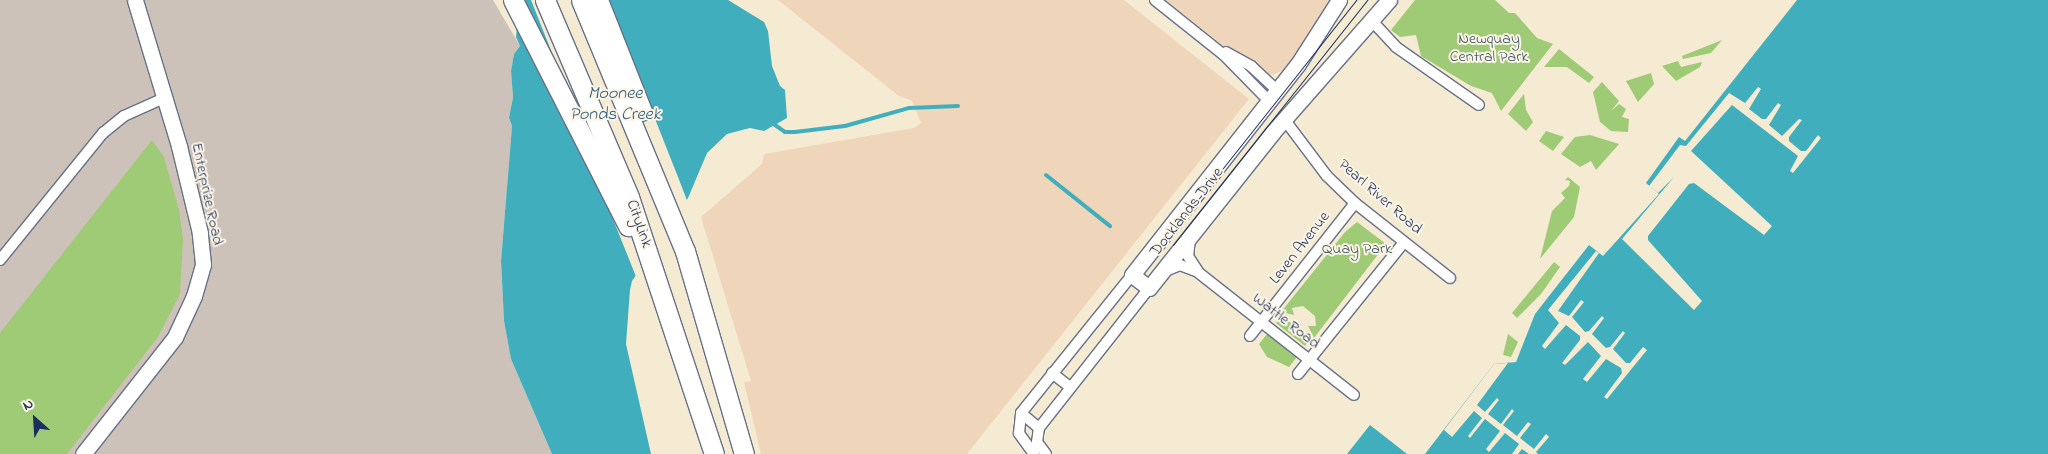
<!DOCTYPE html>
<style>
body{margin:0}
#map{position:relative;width:2048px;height:454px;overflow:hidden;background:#f4ebd2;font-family:"Indie Flower",sans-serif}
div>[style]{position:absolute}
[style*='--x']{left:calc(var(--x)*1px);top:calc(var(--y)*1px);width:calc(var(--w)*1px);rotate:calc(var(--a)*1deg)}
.built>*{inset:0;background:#efd6bb}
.industrial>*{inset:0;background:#cdc2b9}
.green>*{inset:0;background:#9fca76}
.water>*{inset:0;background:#40aebd}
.pier>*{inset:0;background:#f4ebd2}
.stream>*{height:4px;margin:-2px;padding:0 2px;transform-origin:2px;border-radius:2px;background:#40aebd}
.roads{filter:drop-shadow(1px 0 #677187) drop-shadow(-1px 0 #677187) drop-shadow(0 1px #677187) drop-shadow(0 -1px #677187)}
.street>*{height:10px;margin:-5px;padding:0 5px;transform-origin:5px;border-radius:5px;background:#fff}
.secondary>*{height:15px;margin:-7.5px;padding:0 7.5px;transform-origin:7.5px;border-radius:7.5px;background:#fff}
.highway>*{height:19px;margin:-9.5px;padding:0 9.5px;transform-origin:9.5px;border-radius:9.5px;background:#fff}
.tram>*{height:1px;margin:-0.5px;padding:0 0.5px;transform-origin:0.5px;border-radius:0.5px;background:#1b2f5e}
span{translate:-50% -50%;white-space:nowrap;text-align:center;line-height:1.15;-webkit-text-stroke:4px #fcf5e5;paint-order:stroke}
.park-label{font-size:16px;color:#3c5664}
.street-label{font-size:16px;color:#1b2f5e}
.water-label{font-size:18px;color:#285b7f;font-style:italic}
.north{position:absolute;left:10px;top:394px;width:50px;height:50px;-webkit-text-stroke:4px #fcf5e5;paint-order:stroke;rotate:334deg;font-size:14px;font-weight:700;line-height:20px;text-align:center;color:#1b2f5e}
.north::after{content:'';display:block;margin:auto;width:18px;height:22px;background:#1b2f5e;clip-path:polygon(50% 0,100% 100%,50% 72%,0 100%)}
</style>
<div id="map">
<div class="built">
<i style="clip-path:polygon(778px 0,1124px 0,1249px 99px,967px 454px,761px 454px,744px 382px,751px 381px,701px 217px,762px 164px,764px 154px,914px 128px,921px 123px,912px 101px,899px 96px)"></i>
<i style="clip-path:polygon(1166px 0,1332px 0,1288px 68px,1273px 75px,1262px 72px,1229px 50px)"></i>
</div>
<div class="industrial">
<i style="clip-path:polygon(0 0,493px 0,520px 46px,514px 54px,511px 71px,513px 97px,509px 118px,512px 126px,501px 261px,504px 321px,511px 359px,552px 454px,0 454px)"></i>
</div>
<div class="green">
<i style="clip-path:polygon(1415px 0,1495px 0,1509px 13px,1515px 13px,1537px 38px,1553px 44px,1501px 111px,1492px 93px,1471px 86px,1421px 56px,1416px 35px,1400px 37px,1391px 30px)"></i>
<i style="clip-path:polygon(1722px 40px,1711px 53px,1683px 59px,1682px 56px)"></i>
<i style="clip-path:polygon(1559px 49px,1594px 77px,1589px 83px,1567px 67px,1544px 67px)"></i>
<i style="clip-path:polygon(1678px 61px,1681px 67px,1702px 62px,1700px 67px,1676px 81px,1662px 66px)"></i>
<i style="clip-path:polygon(1651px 73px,1654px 84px,1638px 102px,1626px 81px)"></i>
<i style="clip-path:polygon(1602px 82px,1619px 101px,1611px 111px,1619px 104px,1626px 109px,1622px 117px,1629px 119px,1628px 132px,1611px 131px,1600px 122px,1593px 92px)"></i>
<i style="clip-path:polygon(1524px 94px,1526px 110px,1533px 122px,1526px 131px,1508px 114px)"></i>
<i style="clip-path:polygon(1546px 131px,1564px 137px,1553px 151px,1539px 141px)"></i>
<i style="clip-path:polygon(1590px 135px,1619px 144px,1596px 170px,1591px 161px,1580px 167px,1561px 154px,1575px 137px)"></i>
<i style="clip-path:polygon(152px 140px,164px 157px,179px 210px,183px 239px,180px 294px,158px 337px,67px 454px,0 454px,0 333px)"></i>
<i style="clip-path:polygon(1568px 177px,1580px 187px,1574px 217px,1540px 259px,1552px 211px,1565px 198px,1561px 193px,1569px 186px,1570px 181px,1565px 180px)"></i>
<i style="clip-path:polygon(1357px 222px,1386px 244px,1314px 338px,1308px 326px,1316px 326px,1315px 316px,1303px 306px,1292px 308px,1294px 315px,1281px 312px,1345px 232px)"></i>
<i style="clip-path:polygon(1554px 262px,1560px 267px,1541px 294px,1517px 318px,1512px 313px)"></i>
<i style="clip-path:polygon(1279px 319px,1294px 323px,1302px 329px,1308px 342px,1305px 346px,1276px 323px)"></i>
<i style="clip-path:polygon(1267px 334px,1297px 357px,1289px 367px,1267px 357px,1259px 344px)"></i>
<i style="clip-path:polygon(1508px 334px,1518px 342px,1511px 357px,1503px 355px)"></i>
</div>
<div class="water">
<i style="clip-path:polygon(511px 0,728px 0,764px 22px,768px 31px,772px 66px,780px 86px,785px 90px,787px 118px,764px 131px,750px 128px,727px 134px,707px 153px,688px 198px,632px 281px,630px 290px,626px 344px,651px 454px,552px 454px,511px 359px,504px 321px,501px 261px,512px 126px,509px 118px,513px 97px,511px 71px,514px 54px,520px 46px,516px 37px,517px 27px)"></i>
<i style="clip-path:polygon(1797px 0,2048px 0,2048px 454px,1425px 454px,1494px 364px,1516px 362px,1535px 314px,1589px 245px,1603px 256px,1659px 194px,1646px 183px,1679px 137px,1685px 141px)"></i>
<i style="clip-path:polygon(1370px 425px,1407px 454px,1347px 454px)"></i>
</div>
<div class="pier">
<i style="clip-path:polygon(531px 0,608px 0,678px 177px,688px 203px,637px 279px,537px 30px,552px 53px)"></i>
<i style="clip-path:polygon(1758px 87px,1761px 89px,1749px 109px,1762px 119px,1766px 119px,1778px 103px,1781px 105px,1769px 125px,1782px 136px,1799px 119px,1802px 120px,1789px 137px,1789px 141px,1801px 151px,1806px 151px,1818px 135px,1821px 138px,1793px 173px,1790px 171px,1798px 156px,1732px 105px,1691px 151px,1772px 226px,1764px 235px,1694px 183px,1689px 184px,1648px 236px,1648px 240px,1702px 301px,1694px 310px,1622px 239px,1674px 177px,1658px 193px,1649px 186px,1680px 145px,1686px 146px,1729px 93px,1745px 103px)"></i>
<i style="clip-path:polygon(1596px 251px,1599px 253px,1558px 311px,1569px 316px,1581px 300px,1584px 302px,1572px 317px,1585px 332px,1589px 331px,1602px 316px,1604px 318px,1592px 334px,1606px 348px,1610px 347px,1623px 331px,1625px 333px,1613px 349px,1626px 363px,1630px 363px,1643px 347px,1647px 350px,1607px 399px,1604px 397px,1622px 373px,1621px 368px,1606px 359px,1587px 382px,1583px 379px,1601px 356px,1588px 342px,1565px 365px,1562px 363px,1580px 340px,1580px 336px,1566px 325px,1545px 349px,1542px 346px,1559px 323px,1548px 310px)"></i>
<i style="clip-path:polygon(1508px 363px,1477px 405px,1485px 412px,1497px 398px,1499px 400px,1488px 414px,1501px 424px,1512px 409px,1514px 411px,1503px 425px,1517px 436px,1528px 422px,1531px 424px,1520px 438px,1534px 449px,1546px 434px,1549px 437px,1536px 452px,1538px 454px,1529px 454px,1522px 449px,1518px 454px,1512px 454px,1519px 444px,1505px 433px,1489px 452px,1486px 449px,1500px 431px,1485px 419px,1470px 438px,1468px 436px,1482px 418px,1474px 411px,1452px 437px,1444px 430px,1494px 364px)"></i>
</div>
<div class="stream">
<i style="--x:775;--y:125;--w:12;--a:35"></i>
<i style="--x:785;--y:132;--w:10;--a:0"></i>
<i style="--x:795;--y:132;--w:50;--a:-6.8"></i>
<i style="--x:845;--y:126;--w:66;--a:-15.7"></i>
<i style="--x:909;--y:108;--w:49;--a:-2.3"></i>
<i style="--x:1046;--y:175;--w:82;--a:38.6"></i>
</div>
<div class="roads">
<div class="street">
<i style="--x:1155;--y:0;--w:88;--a:38.6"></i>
<i style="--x:1224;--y:55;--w:64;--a:45.6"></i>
<i style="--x:1372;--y:21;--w:35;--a:47"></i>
<i style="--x:1396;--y:47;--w:101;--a:34.9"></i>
<i style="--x:1226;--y:52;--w:29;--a:29"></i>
<i style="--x:1251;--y:66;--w:35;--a:43"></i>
<i style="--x:1284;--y:119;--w:71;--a:53"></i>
<i style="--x:1327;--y:176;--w:39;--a:44"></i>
<i style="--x:1355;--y:203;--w:121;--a:38.3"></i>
<i style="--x:1190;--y:240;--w:16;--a:97"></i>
<i style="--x:1188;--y:256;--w:20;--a:57"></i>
<i style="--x:1199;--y:273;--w:197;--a:38.2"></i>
<i style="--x:0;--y:260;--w:164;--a:-51"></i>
<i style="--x:103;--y:133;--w:27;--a:-39"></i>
<i style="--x:124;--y:116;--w:44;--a:-24.2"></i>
<i style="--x:1165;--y:271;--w:16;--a:-22"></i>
<i style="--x:1180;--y:265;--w:17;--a:21"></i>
<i style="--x:1250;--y:336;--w:169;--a:-51.7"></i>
<i style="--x:1052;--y:373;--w:23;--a:38"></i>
<i style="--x:1298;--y:374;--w:169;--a:-51.2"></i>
<i style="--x:1021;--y:413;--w:23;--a:40"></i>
<i style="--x:1034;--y:454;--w:26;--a:-126"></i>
<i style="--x:1019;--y:433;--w:20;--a:-84"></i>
<i style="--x:1021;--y:413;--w:177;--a:-51.2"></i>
<i style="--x:1046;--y:454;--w:15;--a:-127"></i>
<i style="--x:1037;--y:442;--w:14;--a:-82"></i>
<i style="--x:1039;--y:428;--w:178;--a:-51.8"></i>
</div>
<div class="secondary">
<i style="--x:1339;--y:0;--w:76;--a:122.6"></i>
<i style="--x:1298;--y:64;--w:268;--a:128.2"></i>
<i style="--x:1132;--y:275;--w:21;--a:37"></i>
<i style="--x:1149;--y:288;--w:199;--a:-51.5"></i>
<i style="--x:1273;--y:132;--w:176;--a:-48.7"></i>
<i style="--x:83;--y:454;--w:149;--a:-51.8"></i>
<i style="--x:175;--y:337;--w:45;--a:-65.1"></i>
<i style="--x:194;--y:296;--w:33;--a:-74"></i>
<i style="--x:203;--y:264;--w:31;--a:-96"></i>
<i style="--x:200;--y:233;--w:89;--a:-103.6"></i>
<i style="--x:179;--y:146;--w:152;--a:-106.8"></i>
</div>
<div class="highway">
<i style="--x:513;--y:0;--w:254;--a:63"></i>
<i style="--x:545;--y:0;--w:214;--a:66.9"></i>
<i style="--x:629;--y:197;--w:271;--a:71.7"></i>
<i style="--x:581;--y:0;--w:272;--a:67.5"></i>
<i style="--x:685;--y:251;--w:211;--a:73.8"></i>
<i style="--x:598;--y:0;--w:119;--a:68.4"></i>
</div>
</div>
<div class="tram">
<i style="--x:1162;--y:245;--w:313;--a:-51.6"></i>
<i style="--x:1173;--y:245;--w:313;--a:-51.6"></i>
</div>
<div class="park-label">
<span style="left:1489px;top:48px">Newquay<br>Central Park</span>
<span style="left:1357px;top:249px">Quay Park</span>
</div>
<div class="street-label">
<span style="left:207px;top:194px;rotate:78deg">Enterprize Road</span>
<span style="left:1380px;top:197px;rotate:41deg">Pearl River Road</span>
<span style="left:1187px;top:212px;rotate:-52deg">Docklands Drive</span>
<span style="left:639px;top:224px;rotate:71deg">CityLink</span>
<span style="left:1300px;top:248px;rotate:-52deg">Leven Avenue</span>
<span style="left:1286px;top:321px;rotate:38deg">Wattle Road</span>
</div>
<div class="water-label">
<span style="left:615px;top:105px">Moonee<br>Ponds Creek</span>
</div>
<div class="north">N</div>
</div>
